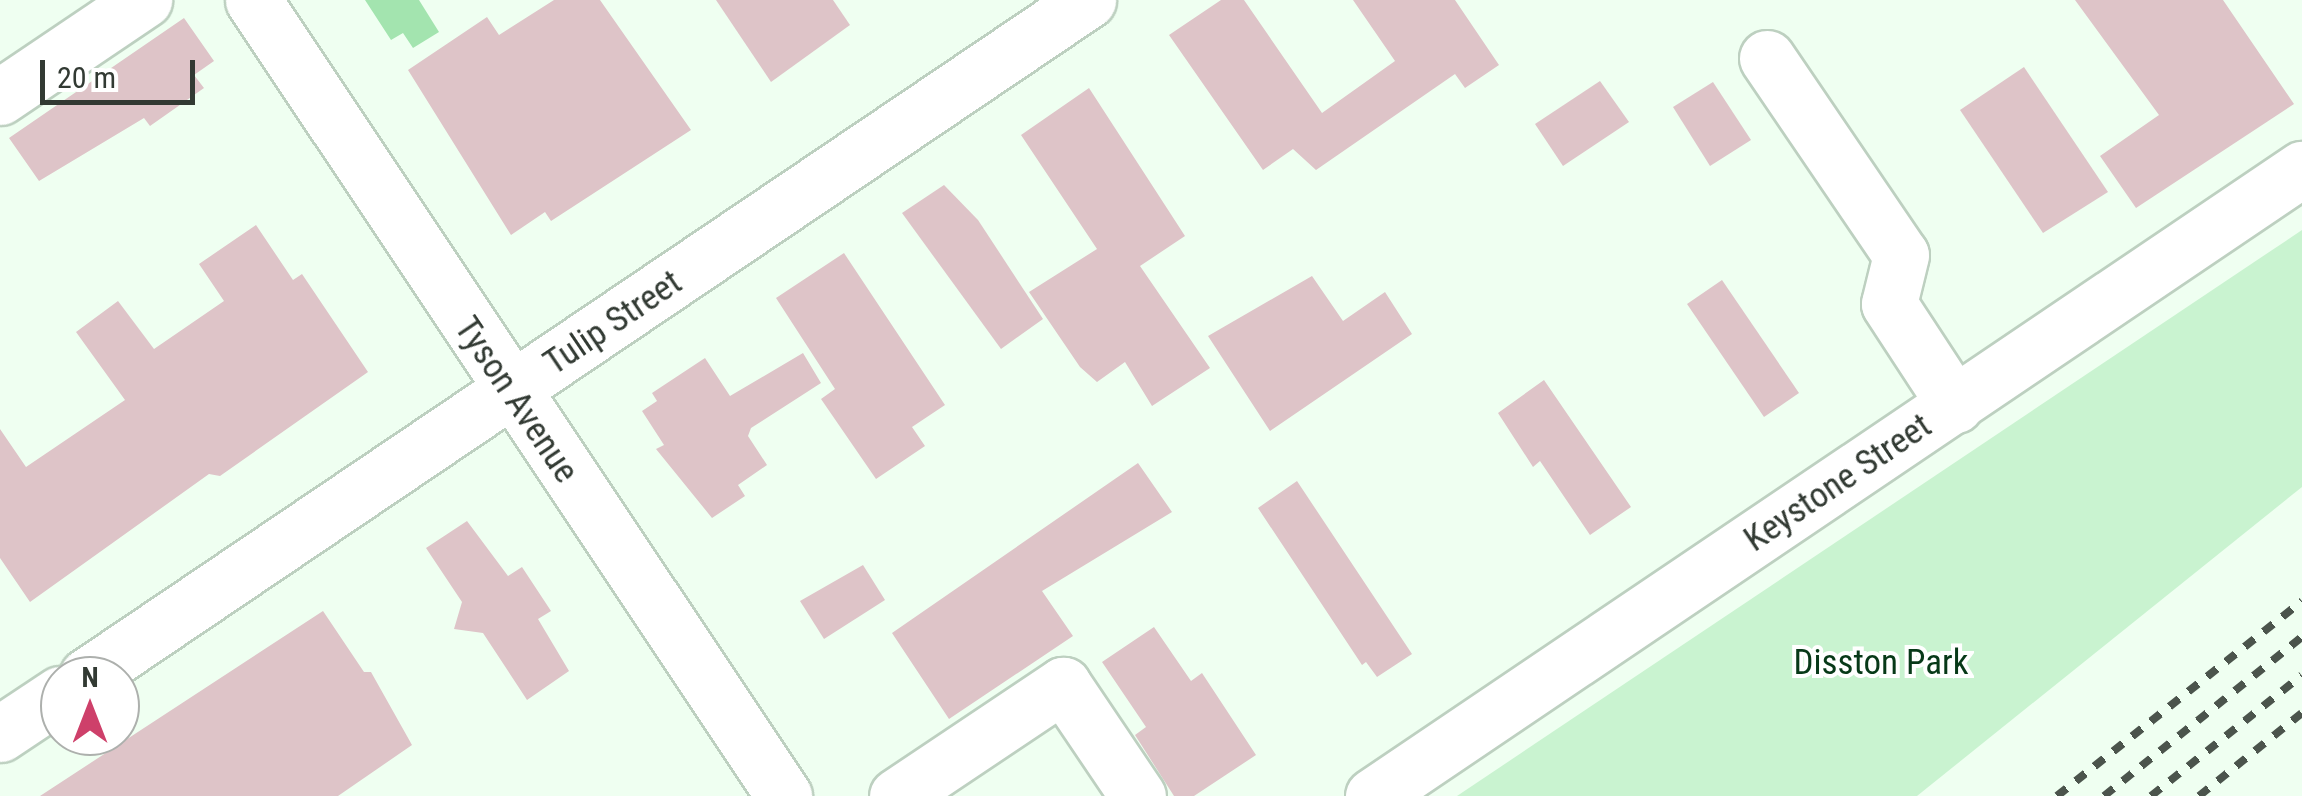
<!DOCTYPE html>
<style>
body{margin:0}
#map{position:relative;width:2302px;height:796px;overflow:hidden;background:#effff1;font-family:"Roboto Condensed",sans-serif}
div>[style]{position:absolute}
[style*='--x']{left:calc(var(--x)*1px);top:calc(var(--y)*1px);width:calc(var(--w)*1px);rotate:calc(var(--a)*1deg)}
.green>*{inset:0;background:#c9f3d0}
.water>*{inset:0;background:#a3e4af}
.building>*{inset:0;background:#dec4c8}
.roads{filter:drop-shadow(2px 0 #bdd0c0) drop-shadow(-2px 0 #bdd0c0) drop-shadow(0 2px #bdd0c0) drop-shadow(0 -2px #bdd0c0)}
.minor>*{height:55px;margin:-27.5px;padding:0 27.5px;transform-origin:27.5px;border-radius:27.5px;background:#fff}
.rail>*{height:8px;margin-top:-4px;transform-origin:0;background:repeating-linear-gradient(90deg,#4b544c 0 12px,transparent 0 24px)}
span{translate:-50% -50%;white-space:nowrap;text-align:center;line-height:1.15;-webkit-text-stroke:8px #fff;paint-order:stroke}
.street-label{font-size:35px;color:#323a33}
.park-label{font-size:35px;color:#073918}
.north{position:absolute;left:40px;top:656px;width:100px;height:100px;box-sizing:border-box;background:#fff;border:2px solid #adb0ad;border-radius:50%;rotate:0deg;font-size:28px;font-weight:700;line-height:40px;text-align:center;color:#323a33}
.north::after{content:'';display:block;margin:auto;width:35px;height:45px;background:#ce406a;clip-path:polygon(50% 0,100% 100%,50% 72%,0 100%)}
.scale{position:absolute;left:40px;top:60px;width:155px;height:45px;box-sizing:border-box;border:5px solid #323a33;border-top:0;padding-left:12px;font-size:30px;line-height:35px;white-space:nowrap;color:#323a33;-webkit-text-stroke:8px #fff;paint-order:stroke}
</style>
<div id="map">
<div class="green">
<i style="clip-path:polygon(2302px 230px,2302px 487px,1917px 796px,1457px 796px)"></i>
</div>
<div class="water">
<i style="clip-path:polygon(365px 0,419px 0,439px 32px,413px 48px,403px 33px,391px 40px)"></i>
</div>
<div class="building">
<i style="clip-path:polygon(554px 0,600px 0,691px 130px,551px 221px,545px 212px,511px 235px,408px 70px,487px 17px,499px 35px)"></i>
<i style="clip-path:polygon(716px 0,833px 0,850px 25px,771px 82px)"></i>
<i style="clip-path:polygon(1221px 0,1244px 0,1322px 113px,1395px 61px,1353px 0,1455px 0,1499px 65px,1465px 88px,1455px 74px,1316px 170px,1293px 149px,1263px 170px,1169px 35px)"></i>
<i style="clip-path:polygon(2075px 0,2223px 0,2294px 104px,2136px 208px,2100px 156px,2159px 115px)"></i>
<i style="clip-path:polygon(184px 18px,214px 61px,194px 75px,204px 88px,150px 126px,144px 118px,39px 181px,9px 138px)"></i>
<i style="clip-path:polygon(2024px 67px,2108px 192px,2043px 233px,1960px 110px)"></i>
<i style="clip-path:polygon(1600px 81px,1629px 122px,1563px 166px,1535px 124px)"></i>
<i style="clip-path:polygon(1713px 82px,1751px 140px,1710px 166px,1673px 107px)"></i>
<i style="clip-path:polygon(1089px 88px,1185px 236px,1140px 266px,1210px 368px,1152px 406px,1125px 362px,1097px 382px,1080px 367px,1029px 292px,1097px 249px,1021px 135px)"></i>
<i style="clip-path:polygon(944px 185px,978px 220px,1043px 319px,1001px 349px,902px 213px)"></i>
<i style="clip-path:polygon(256px 225px,293px 280px,302px 274px,368px 372px,220px 476px,209px 474px,30px 602px,0 558px,0 429px,26px 467px,125px 400px,76px 332px,118px 301px,154px 349px,224px 301px,199px 264px)"></i>
<i style="clip-path:polygon(844px 253px,945px 405px,912px 427px,925px 446px,876px 479px,821px 399px,835px 389px,776px 298px)"></i>
<i style="clip-path:polygon(1312px 276px,1343px 321px,1385px 292px,1412px 334px,1270px 431px,1208px 336px)"></i>
<i style="clip-path:polygon(1722px 280px,1799px 393px,1764px 417px,1687px 304px)"></i>
<i style="clip-path:polygon(803px 353px,821px 383px,751px 428px,748px 436px,767px 465px,738px 485px,745px 496px,712px 518px,656px 449px,664px 445px,642px 411px,657px 401px,652px 393px,705px 358px,730px 396px)"></i>
<i style="clip-path:polygon(1544px 380px,1631px 507px,1590px 535px,1540px 461px,1533px 467px,1498px 413px)"></i>
<i style="clip-path:polygon(1138px 463px,1172px 512px,1042px 591px,1073px 636px,949px 719px,892px 633px)"></i>
<i style="clip-path:polygon(1297px 481px,1412px 654px,1377px 677px,1366px 662px,1362px 665px,1258px 508px)"></i>
<i style="clip-path:polygon(467px 521px,508px 576px,522px 567px,551px 611px,538px 619px,569px 671px,527px 700px,483px 633px,454px 629px,462px 602px,426px 548px)"></i>
<i style="clip-path:polygon(863px 565px,885px 600px,824px 639px,800px 601px)"></i>
<i style="clip-path:polygon(323px 611px,364px 672px,371px 672px,412px 745px,338px 796px,40px 796px)"></i>
<i style="clip-path:polygon(1154px 627px,1191px 681px,1202px 673px,1256px 755px,1194px 796px,1174px 796px,1135px 735px,1146px 727px,1102px 662px)"></i>
</div>
<div class="roads">
<div class="minor">
<i style="--x:253;--y:0;--w:957;--a:56.29"></i>
<i style="--x:1767;--y:58;--w:238;--a:55.8"></i>
<i style="--x:1901;--y:255;--w:50;--a:103.8"></i>
<i style="--x:1889;--y:304;--w:121;--a:56.8"></i>
<i style="--x:0;--y:97;--w:174;--a:-34"></i>
<i style="--x:87;--y:676;--w:1208;--a:-34.03"></i>
<i style="--x:0;--y:734;--w:72;--a:-33.7"></i>
<i style="--x:897;--y:796;--w:200;--a:-33.8"></i>
<i style="--x:1063;--y:685;--w:134;--a:56"></i>
<i style="--x:1373;--y:796;--w:1121;--a:-34.02"></i>
</div>
</div>
<div class="rail">
<i style="--x:2057;--y:796;--w:313;--a:-38.5"></i>
<i style="--x:2104;--y:796;--w:254;--a:-38.8"></i>
<i style="--x:2151;--y:796;--w:193;--a:-38.7"></i>
<i style="--x:2199;--y:796;--w:132;--a:-38.9"></i>
</div>
<div class="street-label">
<span style="left:613px;top:323px;rotate:-34deg">Tulip Street</span>
<span style="left:516px;top:400px;rotate:56deg">Tyson Avenue</span>
<span style="left:1838px;top:483px;rotate:-34deg">Keystone Street</span>
</div>
<div class="park-label">
<span style="left:1881px;top:663px">Disston Park</span>
</div>
<div class="north">N</div>
<div class="scale">20 m</div>
</div>
